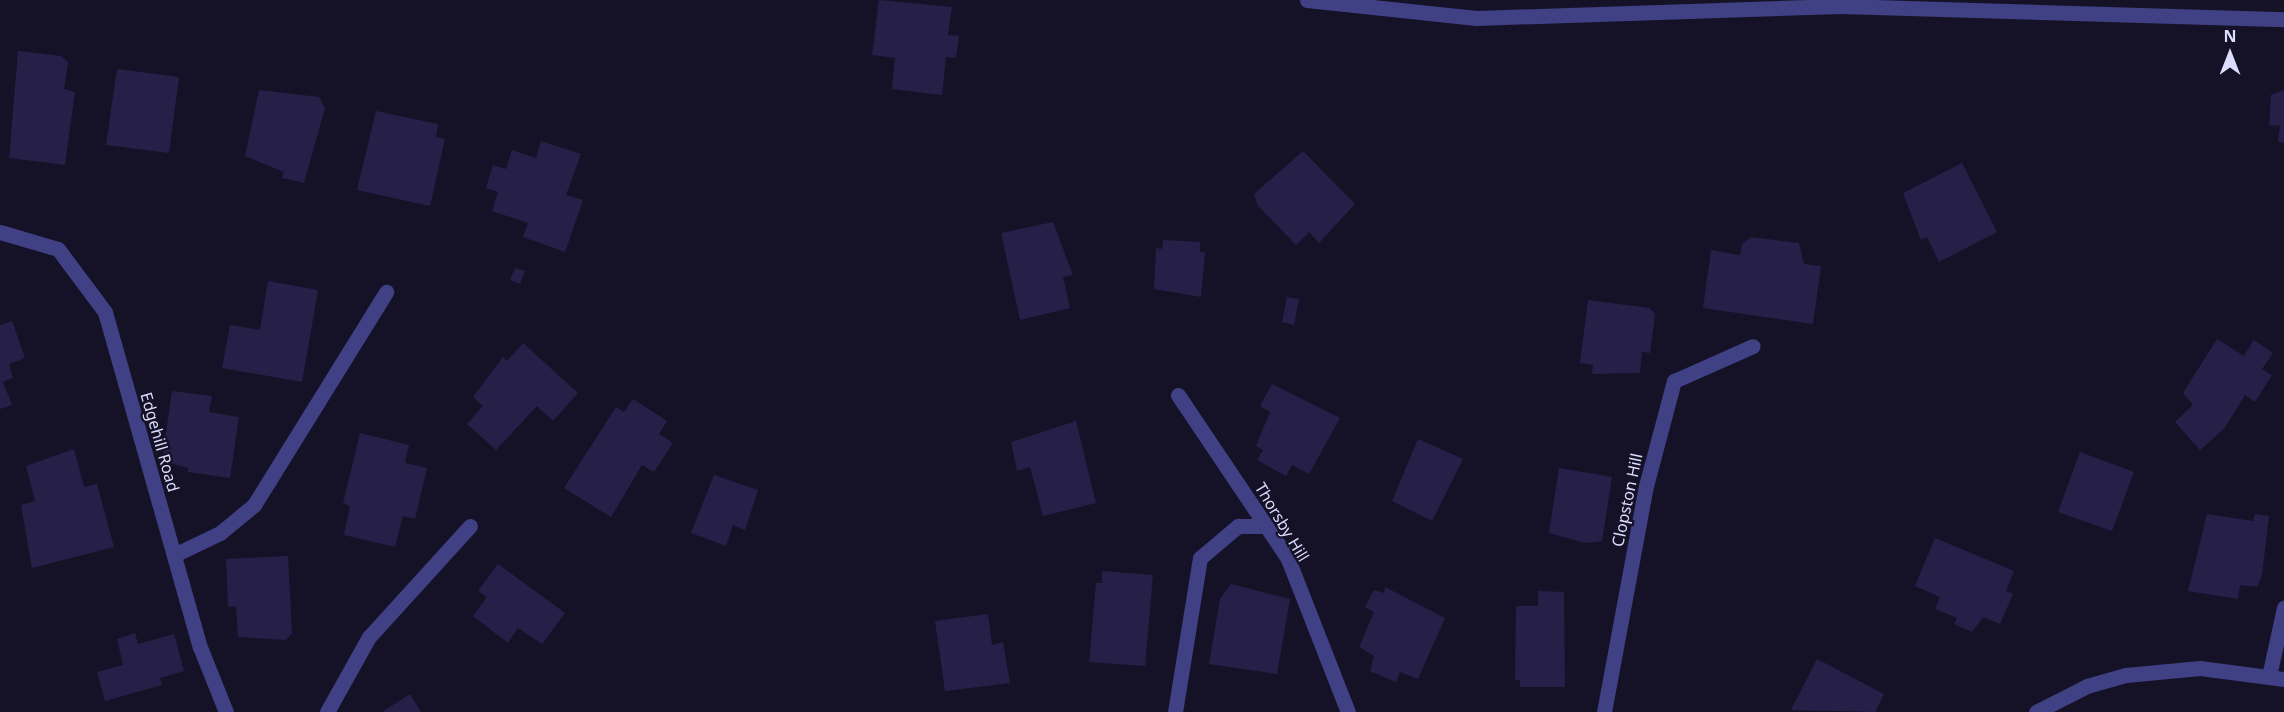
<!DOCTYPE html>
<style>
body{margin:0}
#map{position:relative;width:2284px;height:712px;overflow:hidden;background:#151228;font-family:"Noto Sans",sans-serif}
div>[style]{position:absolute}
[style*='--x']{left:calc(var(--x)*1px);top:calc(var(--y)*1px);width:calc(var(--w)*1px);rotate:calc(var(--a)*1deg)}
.building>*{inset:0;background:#261f48}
.lane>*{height:15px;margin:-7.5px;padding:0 7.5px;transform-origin:7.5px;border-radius:7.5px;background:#404084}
.street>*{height:15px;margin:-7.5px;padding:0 7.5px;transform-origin:7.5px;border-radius:7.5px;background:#404084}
span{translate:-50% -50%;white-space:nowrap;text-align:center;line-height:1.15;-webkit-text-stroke:4.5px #151228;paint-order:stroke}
.street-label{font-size:16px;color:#dedcfd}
.north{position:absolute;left:2200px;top:24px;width:60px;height:60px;-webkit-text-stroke:4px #151228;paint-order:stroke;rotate:0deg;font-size:16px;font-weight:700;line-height:24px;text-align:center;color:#dedcfd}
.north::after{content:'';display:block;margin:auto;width:21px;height:27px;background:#dedcfd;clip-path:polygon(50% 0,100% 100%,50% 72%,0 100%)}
</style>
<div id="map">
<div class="building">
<i style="clip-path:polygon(879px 0,952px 7px,948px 35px,959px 36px,956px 58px,946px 57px,942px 95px,892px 89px,895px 58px,872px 55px)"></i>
<i style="clip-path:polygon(18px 51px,61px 56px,68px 62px,64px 89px,75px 92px,65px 165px,9px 158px)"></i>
<i style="clip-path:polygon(117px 69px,179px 77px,169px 153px,106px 145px)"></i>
<i style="clip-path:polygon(259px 90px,319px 97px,325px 108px,304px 183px,282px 178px,284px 172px,245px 156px)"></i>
<i style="clip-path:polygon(2284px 90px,2284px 142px,2278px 142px,2280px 126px,2269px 125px,2271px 95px)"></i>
<i style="clip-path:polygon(376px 111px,438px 124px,436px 137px,445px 139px,430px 206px,357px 190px)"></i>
<i style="clip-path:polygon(541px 141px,581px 154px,566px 195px,583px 200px,565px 252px,523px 237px,528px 223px,492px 211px,498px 192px,486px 188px,493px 165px,506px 169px,512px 150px,536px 158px)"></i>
<i style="clip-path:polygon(1303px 151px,1355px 204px,1319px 243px,1309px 232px,1296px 245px,1258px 206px,1254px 194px)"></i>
<i style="clip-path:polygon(1962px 163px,1997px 232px,1939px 262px,1927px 237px,1921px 240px,1903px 193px)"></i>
<i style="clip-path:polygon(1053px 222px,1073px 275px,1063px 277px,1070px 308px,1020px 320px,1001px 233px)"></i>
<i style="clip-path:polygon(1751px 237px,1799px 243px,1804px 264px,1821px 266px,1813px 324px,1703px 308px,1711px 250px,1740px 255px,1742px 244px)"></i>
<i style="clip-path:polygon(1163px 240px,1200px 242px,1200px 252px,1205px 252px,1201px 297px,1154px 289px,1156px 248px,1162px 249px)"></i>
<i style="clip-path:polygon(515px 268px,525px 271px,520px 284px,510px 280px)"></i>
<i style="clip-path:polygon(268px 281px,318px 290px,302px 382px,222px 368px,230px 325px,260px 330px)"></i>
<i style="clip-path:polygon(1287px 297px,1299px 299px,1294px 325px,1282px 322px)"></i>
<i style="clip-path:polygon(1588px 300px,1649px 308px,1655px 314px,1650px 353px,1642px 352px,1640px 373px,1592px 374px,1593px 365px,1580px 363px)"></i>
<i style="clip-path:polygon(12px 321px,25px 358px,9px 364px,13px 378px,3px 382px,12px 405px,0 409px,0 325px)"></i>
<i style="clip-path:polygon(2217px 339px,2244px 356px,2254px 340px,2273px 353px,2262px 369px,2272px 375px,2255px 402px,2245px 395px,2224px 429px,2200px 450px,2175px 422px,2193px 405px,2183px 393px)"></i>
<i style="clip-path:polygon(523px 343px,578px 393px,553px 421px,537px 406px,496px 450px,467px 424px,483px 406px,473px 397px,503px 357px,507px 361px)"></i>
<i style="clip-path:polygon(1272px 384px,1340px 418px,1309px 474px,1292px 465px,1286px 476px,1257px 460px,1263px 450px,1256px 446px,1270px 412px,1260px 406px)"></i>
<i style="clip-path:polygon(172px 391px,212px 396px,209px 412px,239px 417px,230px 478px,188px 472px,188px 468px,162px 461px)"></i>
<i style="clip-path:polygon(633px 399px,667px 421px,659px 434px,673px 443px,654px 472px,642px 465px,611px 517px,564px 488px,616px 407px,624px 412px)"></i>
<i style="clip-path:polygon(1076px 421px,1096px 503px,1043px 516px,1030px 467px,1017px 471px,1011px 442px)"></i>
<i style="clip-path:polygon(360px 433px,409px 445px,405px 463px,427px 468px,415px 519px,403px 516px,395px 547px,344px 535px,350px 506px,343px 503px)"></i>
<i style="clip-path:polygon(1418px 439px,1463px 459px,1432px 521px,1392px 501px)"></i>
<i style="clip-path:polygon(74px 449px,84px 487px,97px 484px,114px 547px,32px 568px,21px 505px,35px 501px,26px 466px)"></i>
<i style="clip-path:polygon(2080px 452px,2134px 472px,2112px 531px,2058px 512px)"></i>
<i style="clip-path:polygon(1559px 468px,1612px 477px,1602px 541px,1585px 543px,1549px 533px)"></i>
<i style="clip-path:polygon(714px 475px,758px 490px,745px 530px,733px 525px,726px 546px,691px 533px)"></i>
<i style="clip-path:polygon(2207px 514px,2253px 521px,2255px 514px,2269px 516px,2262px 575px,2257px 587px,2240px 585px,2238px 599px,2188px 591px)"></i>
<i style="clip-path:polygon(1935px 538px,2014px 571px,2006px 591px,2013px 594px,2000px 624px,1983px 617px,1972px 632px,1954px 624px,1957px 618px,1935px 609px,1940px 597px,1915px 586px)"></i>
<i style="clip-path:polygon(288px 556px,292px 633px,286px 640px,238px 637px,236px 606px,228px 607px,226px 559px)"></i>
<i style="clip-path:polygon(498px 564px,565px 613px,542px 644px,518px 628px,508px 643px,473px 616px,487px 597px,478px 591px)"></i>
<i style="clip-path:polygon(1102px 571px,1153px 575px,1145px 666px,1089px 662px,1096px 583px,1102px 583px)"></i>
<i style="clip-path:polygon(1231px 584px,1290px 599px,1277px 674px,1209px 664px,1220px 599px)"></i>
<i style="clip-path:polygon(1385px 587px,1445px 618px,1418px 679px,1400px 672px,1396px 682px,1370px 671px,1374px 656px,1359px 647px,1374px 612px,1365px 607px,1374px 590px,1384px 593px)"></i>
<i style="clip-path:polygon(1538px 591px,1564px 592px,1565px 687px,1520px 687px,1520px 680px,1515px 680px,1516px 606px,1538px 606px)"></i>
<i style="clip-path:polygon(988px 614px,992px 645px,1003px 642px,1010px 683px,945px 691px,935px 621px)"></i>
<i style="clip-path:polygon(135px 633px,138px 644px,174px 634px,184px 671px,160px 678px,162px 685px,105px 701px,97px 672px,123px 665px,117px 639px)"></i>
<i style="clip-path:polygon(1817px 659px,1884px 694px,1875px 712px,1791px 710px)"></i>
<i style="clip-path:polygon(410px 694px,421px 712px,382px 712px)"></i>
</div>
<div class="lane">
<i style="--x:174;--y:555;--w:51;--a:-25.6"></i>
<i style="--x:220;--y:533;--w:44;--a:-39.5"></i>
<i style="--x:254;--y:505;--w:251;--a:-58.2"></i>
<i style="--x:2269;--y:676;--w:70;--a:-77.6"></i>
<i style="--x:327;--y:712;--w:86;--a:-60.8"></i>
<i style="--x:369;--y:637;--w:150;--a:-47.7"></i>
<i style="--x:1175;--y:712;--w:156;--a:-80.8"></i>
<i style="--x:1200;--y:558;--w:50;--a:-40.1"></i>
<i style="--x:1238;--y:526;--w:28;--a:0"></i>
</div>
<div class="street">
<i style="--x:1307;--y:0;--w:170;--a:6.1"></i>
<i style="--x:1476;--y:18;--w:365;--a:-1.9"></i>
<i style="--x:1841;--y:6;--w:443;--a:1.7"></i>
<i style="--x:0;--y:232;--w:60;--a:16.3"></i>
<i style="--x:58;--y:249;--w:79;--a:53.3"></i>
<i style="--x:105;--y:312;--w:348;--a:74.2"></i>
<i style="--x:200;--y:647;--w:70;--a:68.2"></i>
<i style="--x:1178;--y:395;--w:197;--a:56.1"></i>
<i style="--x:1288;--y:559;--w:164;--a:68.6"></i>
<i style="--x:1604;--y:712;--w:230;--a:-79.5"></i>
<i style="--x:1646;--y:486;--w:109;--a:-75.1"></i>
<i style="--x:1674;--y:381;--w:86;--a:-23.9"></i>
<i style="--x:2036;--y:712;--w:57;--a:-27"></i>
<i style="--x:2087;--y:686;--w:41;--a:-15.8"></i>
<i style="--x:2126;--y:675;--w:74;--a:-5.4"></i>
<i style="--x:2200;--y:668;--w:85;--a:7.5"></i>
</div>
<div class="street-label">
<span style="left:160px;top:442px;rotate:74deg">Edgehill Road</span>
<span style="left:1627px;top:500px;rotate:-78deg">Clopston Hill</span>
<span style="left:1282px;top:522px;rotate:59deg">Thorsby Hill</span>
</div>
<div class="north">N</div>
</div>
